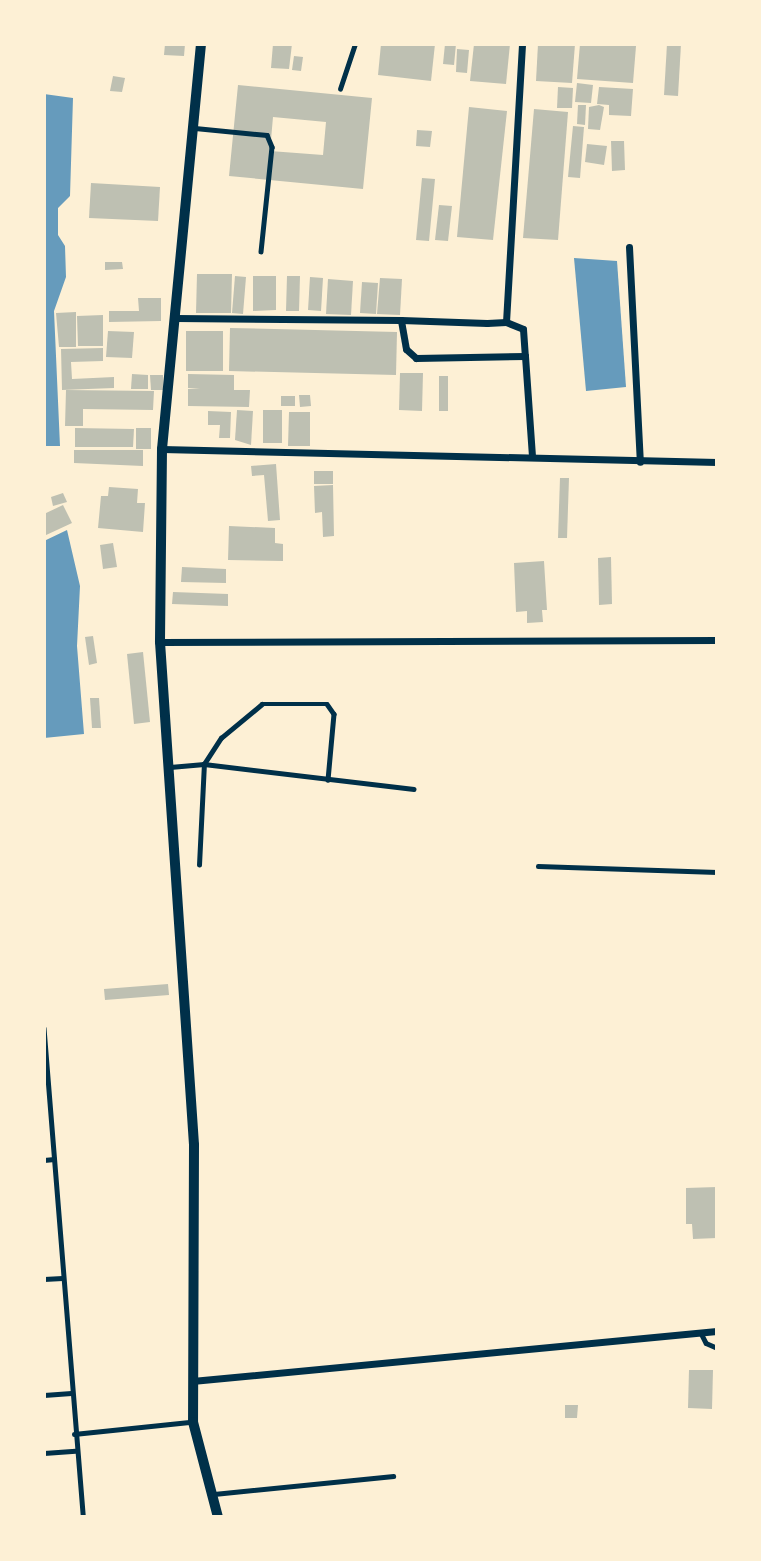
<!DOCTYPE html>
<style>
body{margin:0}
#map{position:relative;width:761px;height:1561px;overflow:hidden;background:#fdf0d5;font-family:Rubik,sans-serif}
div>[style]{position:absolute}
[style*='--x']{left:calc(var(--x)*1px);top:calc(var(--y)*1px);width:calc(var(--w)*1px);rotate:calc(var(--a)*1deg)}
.water>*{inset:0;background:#669bbc}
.building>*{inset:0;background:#bec0b2}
.service>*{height:4.5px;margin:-2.25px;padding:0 2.25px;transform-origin:2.25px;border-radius:2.25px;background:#003049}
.minor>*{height:7px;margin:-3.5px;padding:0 3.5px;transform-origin:3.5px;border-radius:3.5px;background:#003049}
.tertiary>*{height:10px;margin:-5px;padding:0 5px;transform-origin:5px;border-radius:5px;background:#003049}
span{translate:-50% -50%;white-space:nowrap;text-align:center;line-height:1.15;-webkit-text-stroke:5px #fdf0d5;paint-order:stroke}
.frame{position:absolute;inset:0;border:46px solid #fdf0d5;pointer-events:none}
</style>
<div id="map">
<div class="water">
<i style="clip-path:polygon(44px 94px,73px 98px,70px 196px,58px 208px,58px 235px,65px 246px,66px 277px,54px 311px,60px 446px,44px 446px)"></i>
<i style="clip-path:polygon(574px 258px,617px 261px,626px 387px,586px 391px)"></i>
<i style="clip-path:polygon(67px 530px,80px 586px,77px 646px,84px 734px,44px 738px,44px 541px)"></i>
</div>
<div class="building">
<i style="clip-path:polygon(165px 44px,185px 44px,184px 56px,164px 55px)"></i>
<i style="clip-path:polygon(273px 44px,292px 44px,289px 69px,271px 68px)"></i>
<i style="clip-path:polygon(381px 44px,435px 44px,431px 81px,378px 75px)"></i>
<i style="clip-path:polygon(445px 44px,456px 44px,454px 65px,443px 64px)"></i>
<i style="clip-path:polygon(474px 44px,510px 44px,506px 84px,470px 81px)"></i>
<i style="clip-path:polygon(538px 44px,575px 44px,572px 83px,536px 81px)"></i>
<i style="clip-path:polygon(580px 44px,636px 46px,633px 83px,577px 79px)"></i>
<i style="clip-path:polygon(667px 44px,681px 44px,678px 96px,664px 95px)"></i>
<i style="clip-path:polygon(457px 49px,469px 50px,467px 73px,456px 72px)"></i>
<i style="clip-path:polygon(294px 56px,303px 57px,301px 71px,292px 70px)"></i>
<i style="clip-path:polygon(113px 76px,125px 78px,122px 92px,110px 91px)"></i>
<i style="clip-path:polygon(577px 83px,593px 85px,591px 103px,575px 102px)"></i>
<i style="clip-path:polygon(evenodd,238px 85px,372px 98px,363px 189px,229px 176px,238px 85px,273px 117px,326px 122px,323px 155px,270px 151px,273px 117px)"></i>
<i style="clip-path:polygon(558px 87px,573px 88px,572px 108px,557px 108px)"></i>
<i style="clip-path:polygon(599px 87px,633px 89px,631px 116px,609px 115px,609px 105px,597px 104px)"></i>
<i style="clip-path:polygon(578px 105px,586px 105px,585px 125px,577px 124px)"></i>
<i style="clip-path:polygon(599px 105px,604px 107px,600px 130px,588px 129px,589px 107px)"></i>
<i style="clip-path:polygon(469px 107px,507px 111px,493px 240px,457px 237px)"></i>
<i style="clip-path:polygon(534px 109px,568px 112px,558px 240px,523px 238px)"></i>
<i style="clip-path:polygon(573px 126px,584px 127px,580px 178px,568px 177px)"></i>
<i style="clip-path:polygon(417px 130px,432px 131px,430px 147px,416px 146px)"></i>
<i style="clip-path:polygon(611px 141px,624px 141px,625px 170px,612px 171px)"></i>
<i style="clip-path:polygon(587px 144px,607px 146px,604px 165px,585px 162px)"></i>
<i style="clip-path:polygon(422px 178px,435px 179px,429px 241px,416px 240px)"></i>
<i style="clip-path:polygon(91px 183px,160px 187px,158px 221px,89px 218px)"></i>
<i style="clip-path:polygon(439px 205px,452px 206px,448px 241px,435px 240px)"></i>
<i style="clip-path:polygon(105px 262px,122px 262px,123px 269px,105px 270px)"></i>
<i style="clip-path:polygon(197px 274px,232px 274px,231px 313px,196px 313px)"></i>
<i style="clip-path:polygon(235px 276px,246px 277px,243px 314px,232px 313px)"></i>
<i style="clip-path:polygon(253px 276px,276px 276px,276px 310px,253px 311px)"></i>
<i style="clip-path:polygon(287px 276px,300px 276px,299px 311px,286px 311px)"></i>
<i style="clip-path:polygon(310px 277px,323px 278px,321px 311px,308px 310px)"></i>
<i style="clip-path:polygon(380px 278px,402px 279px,400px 315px,377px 314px)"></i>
<i style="clip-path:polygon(328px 279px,353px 281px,351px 315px,326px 314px)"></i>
<i style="clip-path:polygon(362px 282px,378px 283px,376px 314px,360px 313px)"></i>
<i style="clip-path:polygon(138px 298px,161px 298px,161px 321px,109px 322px,109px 311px,139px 311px)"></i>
<i style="clip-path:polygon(76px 312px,76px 347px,59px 347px,56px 313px)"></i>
<i style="clip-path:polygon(103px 315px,103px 346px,78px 346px,77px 316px)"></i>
<i style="clip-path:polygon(230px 328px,397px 332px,396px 375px,229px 371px)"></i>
<i style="clip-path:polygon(108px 331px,134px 332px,132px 358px,106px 357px)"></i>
<i style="clip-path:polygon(186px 331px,223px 331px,223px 371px,186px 371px)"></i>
<i style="clip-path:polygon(103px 348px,103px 361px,71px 362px,72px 379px,114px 377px,114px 388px,62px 390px,61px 349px)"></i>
<i style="clip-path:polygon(400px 373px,423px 373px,422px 411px,399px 410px)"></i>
<i style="clip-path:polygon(132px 374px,148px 375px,148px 389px,131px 389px)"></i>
<i style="clip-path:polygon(188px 374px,234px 375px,234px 390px,250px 390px,249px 407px,188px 406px,188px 389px,200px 389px,188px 388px)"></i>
<i style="clip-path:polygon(150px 375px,163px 375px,163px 390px,151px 390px)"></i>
<i style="clip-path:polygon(439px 376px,448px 376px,448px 411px,439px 411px)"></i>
<i style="clip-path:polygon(66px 390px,154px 391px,153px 410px,83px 409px,83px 426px,65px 426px)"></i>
<i style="clip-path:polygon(299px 395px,310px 395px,311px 406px,300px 407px)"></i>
<i style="clip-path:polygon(281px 396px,295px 396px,295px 406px,281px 406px)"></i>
<i style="clip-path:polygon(237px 410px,253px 411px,251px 445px,235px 440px)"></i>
<i style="clip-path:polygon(263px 410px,282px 410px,282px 443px,263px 443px)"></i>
<i style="clip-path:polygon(208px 411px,231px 412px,230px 438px,219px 438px,220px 425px,208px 425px)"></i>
<i style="clip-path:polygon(289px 412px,310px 412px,310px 446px,288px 446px)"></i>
<i style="clip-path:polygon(75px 428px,134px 429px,133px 447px,75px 447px)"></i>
<i style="clip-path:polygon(136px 428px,151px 428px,151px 449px,136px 449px)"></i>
<i style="clip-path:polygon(74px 450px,143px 450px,143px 466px,74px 463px)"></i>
<i style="clip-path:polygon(276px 464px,280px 520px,268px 521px,264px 475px,252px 476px,251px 466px)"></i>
<i style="clip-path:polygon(314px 471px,333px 471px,333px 484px,314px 484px)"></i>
<i style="clip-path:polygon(560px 478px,569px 478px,567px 538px,558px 538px)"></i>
<i style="clip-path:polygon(333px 485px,334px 536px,323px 537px,322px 512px,315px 513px,314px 486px)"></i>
<i style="clip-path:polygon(109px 487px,138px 489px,137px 503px,145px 503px,143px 532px,98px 528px,101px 496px,108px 496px)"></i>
<i style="clip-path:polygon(63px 493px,67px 502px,53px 506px,51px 497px)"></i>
<i style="clip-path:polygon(63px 505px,72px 523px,44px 536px,44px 514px)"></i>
<i style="clip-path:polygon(229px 526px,275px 528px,275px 543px,283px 544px,283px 561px,228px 560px)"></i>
<i style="clip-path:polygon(113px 543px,117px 567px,103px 569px,100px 545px)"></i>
<i style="clip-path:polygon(611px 557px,612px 604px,599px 605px,598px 558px)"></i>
<i style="clip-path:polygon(544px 561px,547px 610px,542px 610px,543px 622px,527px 623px,527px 611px,516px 612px,514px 563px)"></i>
<i style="clip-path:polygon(182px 567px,226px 569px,226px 583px,181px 582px)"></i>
<i style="clip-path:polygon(173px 592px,228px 594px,228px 606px,172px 604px)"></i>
<i style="clip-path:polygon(93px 636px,97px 663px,89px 665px,85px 637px)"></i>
<i style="clip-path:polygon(143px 652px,150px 722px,134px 724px,127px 654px)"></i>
<i style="clip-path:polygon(90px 698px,99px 698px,101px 728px,92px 728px)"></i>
<i style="clip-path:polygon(168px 984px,169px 995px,105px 1000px,104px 989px)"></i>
<i style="clip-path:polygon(717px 1187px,717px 1238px,693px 1239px,692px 1224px,686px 1224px,686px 1188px)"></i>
<i style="clip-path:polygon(689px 1370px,713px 1370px,712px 1409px,688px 1408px)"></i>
<i style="clip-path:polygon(565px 1405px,578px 1405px,577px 1418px,565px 1418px)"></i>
</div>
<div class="service">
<i style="--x:340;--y:89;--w:47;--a:-71.6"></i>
<i style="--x:195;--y:128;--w:72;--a:5.6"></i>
<i style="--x:267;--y:135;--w:13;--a:67"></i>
<i style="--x:272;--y:147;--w:105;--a:96"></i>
<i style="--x:170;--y:767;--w:34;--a:-5"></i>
<i style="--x:204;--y:764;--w:31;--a:-57"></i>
<i style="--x:221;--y:738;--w:53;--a:-39.7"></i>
<i style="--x:262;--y:704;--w:65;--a:0"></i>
<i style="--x:327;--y:704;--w:12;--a:55"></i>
<i style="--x:334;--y:714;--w:66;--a:95.2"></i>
<i style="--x:199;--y:865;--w:101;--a:-87.2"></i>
<i style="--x:204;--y:764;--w:211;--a:6.8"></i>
<i style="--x:538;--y:866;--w:179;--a:1.9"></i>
<i style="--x:44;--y:1028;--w:491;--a:85.4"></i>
<i style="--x:44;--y:1160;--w:10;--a:-6"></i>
<i style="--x:44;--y:1279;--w:18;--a:-3"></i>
<i style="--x:701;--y:1333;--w:11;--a:63"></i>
<i style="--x:706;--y:1343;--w:12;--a:24"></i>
<i style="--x:44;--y:1395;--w:27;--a:-4"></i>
<i style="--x:74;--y:1434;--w:118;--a:-5.9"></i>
<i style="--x:44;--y:1453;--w:31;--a:-4"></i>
<i style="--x:214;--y:1494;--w:180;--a:-5.7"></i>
</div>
<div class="minor">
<i style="--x:629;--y:247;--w:215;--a:87.1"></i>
<i style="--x:176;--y:318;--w:225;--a:0.5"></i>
<i style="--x:401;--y:320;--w:86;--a:2"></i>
<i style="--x:487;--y:323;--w:19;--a:-3"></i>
<i style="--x:506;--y:322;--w:18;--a:22"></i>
<i style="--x:523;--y:329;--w:27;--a:86"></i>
<i style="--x:525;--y:356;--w:109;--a:178.9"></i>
<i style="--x:416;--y:358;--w:13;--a:-138"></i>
<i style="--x:406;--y:349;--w:29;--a:-100"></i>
<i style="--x:506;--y:322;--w:278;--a:-86.7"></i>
<i style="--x:525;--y:356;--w:101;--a:86"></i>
<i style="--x:162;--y:449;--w:555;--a:1.34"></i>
<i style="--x:160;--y:642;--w:557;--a:-0.21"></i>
<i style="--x:192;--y:1381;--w:527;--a:-5.44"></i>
</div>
<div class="tertiary">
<i style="--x:201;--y:44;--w:407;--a:95.5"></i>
<i style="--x:162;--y:449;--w:193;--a:90.6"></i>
<i style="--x:160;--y:642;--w:504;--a:86.13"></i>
<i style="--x:194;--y:1145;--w:277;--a:90.2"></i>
<i style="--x:193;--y:1422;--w:98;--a:75.3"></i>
</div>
<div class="frame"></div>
</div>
